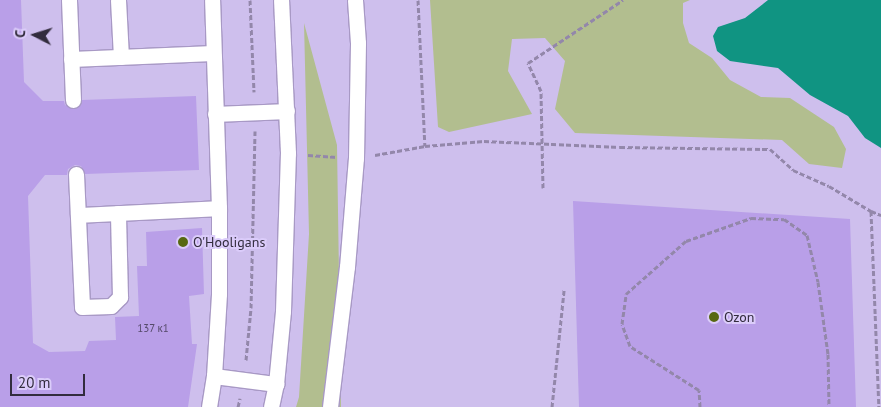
<!DOCTYPE html>
<meta charset="utf-8">
<style>
body{margin:0}
#map{position:relative;width:881px;height:407px;overflow:hidden;background:#cebfed;font-family:"PT Sans",sans-serif}
div>[style]{position:absolute}
[style*='--x']{left:calc(var(--x)*1px);top:calc(var(--y)*1px);width:calc(var(--w)*1px);rotate:calc(var(--a)*1deg)}
.green>*{inset:0;background:#b2be8f}
.water>*{inset:0;background:#109482}
.building>*{inset:0;background:#b99fe8}
.path>*{height:3px;margin-top:-1.5px;transform-origin:0;background:repeating-linear-gradient(90deg,#9387aa 0 5px,transparent 0 7.5px)}
.roads{filter:drop-shadow(1px 0 #a899c5) drop-shadow(-1px 0 #a899c5) drop-shadow(0 1px #a899c5) drop-shadow(0 -1px #a899c5)}
.lane>*{height:15px;margin:-7.5px;padding:0 7.5px;transform-origin:7.5px;border-radius:7.5px;background:#fff}
.dots>*{width:14px;height:14px;translate:-50% -50%;box-sizing:border-box;border:2px solid #dbccfa;border-radius:50%}
span{translate:-50% -50%;white-space:nowrap;text-align:center;line-height:1.15;-webkit-text-stroke:4px #dbccfa;paint-order:stroke}
.number-label{font-size:11px;color:#544968}
.number-label span{-webkit-text-stroke-width:0}
.poi-label{font-size:14px;color:#322c3d}
.left{translate:0 -50%;text-align:left}
.north{position:absolute;left:10px;top:10px;width:50px;height:50px;-webkit-text-stroke:4px #dbccfa;paint-order:stroke;rotate:275deg;font-size:14px;font-weight:700;line-height:20px;text-align:center;color:#322c3d}
.north::after{content:'';display:block;margin:auto;width:18px;height:22px;background:#322c3d;clip-path:polygon(50% 0,100% 100%,50% 72%,0 100%)}
.scale{position:absolute;left:10px;top:374px;width:75px;height:22px;box-sizing:border-box;border:2px solid #322c3d;border-top:0;padding-left:6px;font-size:15px;line-height:18px;white-space:nowrap;color:#322c3d;-webkit-text-stroke:4px #dbccfa;paint-order:stroke}
</style>
<div id="map">
<div class="green">
<i style="clip-path:polygon(430px 0,690px 0,683px 3px,683px 23px,689px 43px,712px 58px,730px 80px,761px 97px,790px 98px,834px 127px,846px 149px,842px 168px,809px 164px,782px 140px,575px 133px,555px 109px,565px 61px,545px 38px,512px 39px,508px 71px,532px 114px,449px 132px,438px 127px)"></i>
<i style="clip-path:polygon(304px 23px,337px 145px,341px 407px,296px 407px,299px 397px,309px 234px)"></i>
</div>
<div class="water">
<i style="clip-path:polygon(768px 0,881px 0,881px 148px,865px 138px,848px 116px,810px 95px,778px 68px,730px 61px,717px 51px,713px 36px,718px 27px,745px 18px)"></i>
</div>
<div class="building">
<i style="clip-path:polygon(0 0,21px 0,24px 82px,43px 101px,64px 101px,65px 105px,73px 109px,78px 108px,82px 100px,196px 96px,199px 170px,85px 174px,81px 166px,75px 165px,68px 169px,67px 175px,45px 175px,28px 196px,33px 343px,49px 352px,85px 351px,89px 341px,116px 340px,115px 317px,139px 316px,137px 266px,147px 266px,146px 232px,202px 228px,204px 294px,189px 296px,192px 344px,197px 344px,188px 407px,0 407px)"></i>
<i style="clip-path:polygon(573px 201px,850px 219px,856px 407px,579px 407px)"></i>
</div>
<div class="path">
<i style="--x:250;--y:0;--w:92;--a:87.5"></i>
<i style="--x:418;--y:0;--w:146;--a:87.3"></i>
<i style="--x:308;--y:155;--w:29;--a:4"></i>
<i style="--x:375;--y:155;--w:51;--a:-10.2"></i>
<i style="--x:425;--y:146;--w:59;--a:-4.8"></i>
<i style="--x:484;--y:141;--w:136;--a:2.5"></i>
<i style="--x:620;--y:147;--w:150;--a:0.8"></i>
<i style="--x:770;--y:149;--w:31;--a:42"></i>
<i style="--x:793;--y:170;--w:39;--a:24"></i>
<i style="--x:829;--y:186;--w:49;--a:30.8"></i>
<i style="--x:871;--y:211;--w:11;--a:22"></i>
<i style="--x:543;--y:188;--w:97;--a:-91.2"></i>
<i style="--x:541;--y:91;--w:31;--a:-115"></i>
<i style="--x:528;--y:63;--w:114;--a:-33.6"></i>
<i style="--x:871;--y:211;--w:196;--a:87.7"></i>
<i style="--x:246;--y:360;--w:52;--a:-84.5"></i>
<i style="--x:251;--y:308;--w:177;--a:-88.7"></i>
<i style="--x:238;--y:407;--w:9;--a:-77"></i>
<i style="--x:552;--y:407;--w:118;--a:-84.1"></i>
<i style="--x:700;--y:407;--w:17;--a:-93"></i>
<i style="--x:699;--y:390;--w:82;--a:-147.5"></i>
<i style="--x:630;--y:346;--w:23;--a:-110"></i>
<i style="--x:622;--y:324;--w:30;--a:-82"></i>
<i style="--x:626;--y:294;--w:80;--a:-41.5"></i>
<i style="--x:686;--y:241;--w:69;--a:-19.5"></i>
<i style="--x:751;--y:218;--w:33;--a:2"></i>
<i style="--x:784;--y:219;--w:28;--a:35"></i>
<i style="--x:807;--y:235;--w:48;--a:76.8"></i>
<i style="--x:818;--y:282;--w:73;--a:82.1"></i>
<i style="--x:828;--y:354;--w:53;--a:88.9"></i>
</div>
<div class="roads">
<div class="lane">
<i style="--x:69;--y:0;--w:100;--a:87.7"></i>
<i style="--x:118;--y:0;--w:57;--a:87"></i>
<i style="--x:71;--y:59;--w:142;--a:-2.4"></i>
<i style="--x:215;--y:114;--w:72;--a:-2.4"></i>
<i style="--x:76;--y:174;--w:133;--a:87.4"></i>
<i style="--x:82;--y:307;--w:29;--a:-2"></i>
<i style="--x:111;--y:306;--w:13;--a:-45"></i>
<i style="--x:120;--y:297;--w:84;--a:-91.4"></i>
<i style="--x:78;--y:215;--w:141;--a:-2.8"></i>
<i style="--x:214;--y:376;--w:63;--a:7.4"></i>
<i style="--x:209;--y:407;--w:31;--a:-81"></i>
<i style="--x:214;--y:376;--w:82;--a:-86.5"></i>
<i style="--x:219;--y:294;--w:86;--a:-90"></i>
<i style="--x:219;--y:208;--w:208;--a:-91.9"></i>
<i style="--x:271;--y:407;--w:24;--a:-78"></i>
<i style="--x:276;--y:384;--w:73;--a:-84.5"></i>
<i style="--x:283;--y:311;--w:158;--a:-88.2"></i>
<i style="--x:288;--y:153;--w:153;--a:-92.6"></i>
<i style="--x:330;--y:407;--w:141;--a:-83.1"></i>
<i style="--x:347;--y:267;--w:109;--a:-85.3"></i>
<i style="--x:356;--y:158;--w:115;--a:-89"></i>
<i style="--x:358;--y:43;--w:43;--a:-94"></i>
</div>
</div>
<div class="dots">
<i style="left:183px;top:242px;background:#576811"></i>
<i style="left:714px;top:317px;background:#576811"></i>
</div>
<div class="number-label">
<span style="left:153px;top:328px">137 к1</span>
</div>
<div class="poi-label">
<span class="left" style="left:193px;top:242px">O'Hooligans</span>
<span class="left" style="left:724px;top:317px">Ozon</span>
</div>
<div class="north">С</div>
<div class="scale">20 m</div>
</div>
